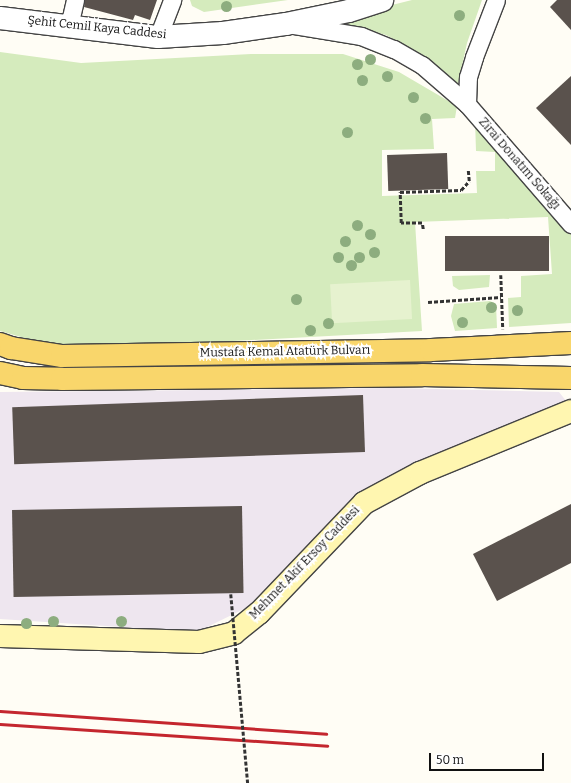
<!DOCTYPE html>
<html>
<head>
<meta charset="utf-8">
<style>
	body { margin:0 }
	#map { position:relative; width:571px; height:783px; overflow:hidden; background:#fffdf5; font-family:Bitter,serif }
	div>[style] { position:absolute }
	.industrial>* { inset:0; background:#eee6ef }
	.green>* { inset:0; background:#d5ebbd }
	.pitch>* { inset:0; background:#e6f2cf; transform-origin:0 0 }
	.building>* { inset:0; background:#5a524d; transform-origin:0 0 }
	.path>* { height:2.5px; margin-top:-1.25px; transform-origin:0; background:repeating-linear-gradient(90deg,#333 0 4px,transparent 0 6px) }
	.roads { filter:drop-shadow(1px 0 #444) drop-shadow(-1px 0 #444) drop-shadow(0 1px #444) drop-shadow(0 -1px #444) }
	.minor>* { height:17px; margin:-8.5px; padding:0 8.5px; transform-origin:8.5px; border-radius:8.5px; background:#fff }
	.tertiary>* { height:22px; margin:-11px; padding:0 11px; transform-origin:11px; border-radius:11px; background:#fff }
	.secondary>* { height:22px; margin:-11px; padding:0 11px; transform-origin:11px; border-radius:11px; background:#fff6b0 }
	.primary>* { height:22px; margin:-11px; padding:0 11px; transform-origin:11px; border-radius:11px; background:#f9d66b }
	.rail>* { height:3px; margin:-1.5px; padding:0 1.5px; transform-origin:1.5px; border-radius:1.5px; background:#c4262e }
	.path-bridge>* { height:2.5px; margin-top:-1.25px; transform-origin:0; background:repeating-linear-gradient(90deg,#333 0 4px,transparent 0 6px) }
	.trees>* { width:11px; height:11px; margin:-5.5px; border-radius:50%; background:#8dad7f }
	span { translate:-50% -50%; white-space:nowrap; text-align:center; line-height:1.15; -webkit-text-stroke:4px #fff; paint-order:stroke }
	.street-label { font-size:12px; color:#111 }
	.scale { position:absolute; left:429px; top:753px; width:115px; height:18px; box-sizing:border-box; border:2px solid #111; border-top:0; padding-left:5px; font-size:12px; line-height:14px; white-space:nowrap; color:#111; -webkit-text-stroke:3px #fff; paint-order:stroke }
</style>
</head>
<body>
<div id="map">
	<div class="industrial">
		<i style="clip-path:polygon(392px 388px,559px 392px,571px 407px,359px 498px,248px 607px,197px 632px,0 619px,0 392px)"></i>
	</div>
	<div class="green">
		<i style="clip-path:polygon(190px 0,288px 0,204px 12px,192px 6px)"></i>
		<i style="clip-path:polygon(412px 0,482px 0,467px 43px,458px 84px,423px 55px,386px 35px,332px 20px)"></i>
		<i style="clip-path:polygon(0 52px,81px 63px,251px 54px,343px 54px,399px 72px,457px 106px,455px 118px,432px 119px,434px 149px,382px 150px,382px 196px,477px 193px,476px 171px,495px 171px,495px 152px,476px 151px,475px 120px,571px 233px,571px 323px,509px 327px,508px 298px,521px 297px,521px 276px,552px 274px,548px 217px,415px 222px,422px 331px,102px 348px,42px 343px,0 331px)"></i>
		<i style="clip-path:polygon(490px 275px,489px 287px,459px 290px,453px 286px,452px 276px)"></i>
		<i style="clip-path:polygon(490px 301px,496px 304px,497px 328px,455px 331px,451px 316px,454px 304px)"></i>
	</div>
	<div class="pitch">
		<i style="left:410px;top:280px;width:39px;height:80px;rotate:87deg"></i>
	</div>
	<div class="building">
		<i style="clip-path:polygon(85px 0,157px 0,150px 20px,135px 15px,133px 20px,84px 7px)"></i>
		<i style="clip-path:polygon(557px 0,571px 0,571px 30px,550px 7px)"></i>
		<i style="clip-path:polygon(571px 76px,571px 145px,536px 108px)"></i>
		<i style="left:447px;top:153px;width:36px;height:60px;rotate:88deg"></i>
		<i style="left:549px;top:236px;width:35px;height:104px;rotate:90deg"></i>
		<i style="left:363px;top:395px;width:57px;height:351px;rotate:88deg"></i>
		<i style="clip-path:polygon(571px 504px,571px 563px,497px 601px,473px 554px)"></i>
		<i style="left:242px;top:506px;width:87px;height:230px;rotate:89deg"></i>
	</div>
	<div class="path">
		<i style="left:423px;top:229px;width:6px;rotate:-99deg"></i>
		<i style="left:422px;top:223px;width:21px;rotate:180deg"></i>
		<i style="left:401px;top:223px;width:31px;rotate:-92deg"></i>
		<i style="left:400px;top:192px;width:61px;rotate:-1.9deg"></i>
		<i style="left:461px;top:190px;width:12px;rotate:-48deg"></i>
		<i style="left:469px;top:181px;width:12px;rotate:-95deg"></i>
		<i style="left:501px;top:275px;width:54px;rotate:87.9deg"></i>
		<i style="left:428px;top:302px;width:73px;rotate:-3.9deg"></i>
	</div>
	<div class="roads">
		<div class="minor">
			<i style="left:294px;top:25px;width:68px;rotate:9.3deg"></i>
			<i style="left:361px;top:36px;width:35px;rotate:22deg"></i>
			<i style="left:394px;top:49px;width:32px;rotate:30deg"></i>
			<i style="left:422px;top:65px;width:60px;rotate:40.9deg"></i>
			<i style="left:467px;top:104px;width:159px;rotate:49.1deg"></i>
			<i style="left:69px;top:26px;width:27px;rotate:-77deg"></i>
			<i style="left:158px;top:37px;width:40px;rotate:-69deg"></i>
			<i style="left:467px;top:104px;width:27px;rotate:-88deg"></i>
			<i style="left:468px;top:77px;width:21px;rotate:-73deg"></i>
			<i style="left:474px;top:57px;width:61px;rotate:-68.9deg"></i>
		</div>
		<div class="tertiary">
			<i style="left:0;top:18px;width:159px;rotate:6.9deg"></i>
			<i style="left:158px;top:37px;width:65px;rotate:-3.5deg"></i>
			<i style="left:223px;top:33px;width:64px;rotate:-8.1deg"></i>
			<i style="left:286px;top:24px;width:64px;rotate:-11.7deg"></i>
			<i style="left:349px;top:11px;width:35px;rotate:-18deg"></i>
		</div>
		<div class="secondary">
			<i style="left:0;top:636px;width:199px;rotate:1.7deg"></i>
			<i style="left:199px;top:642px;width:36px;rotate:-14deg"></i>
			<i style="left:234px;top:633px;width:32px;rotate:-39deg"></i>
			<i style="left:259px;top:613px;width:152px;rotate:-46.3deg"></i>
			<i style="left:364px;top:503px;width:64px;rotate:-28.2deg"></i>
			<i style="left:420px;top:473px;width:163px;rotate:-22.3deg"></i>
		</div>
		<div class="primary">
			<i style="left:0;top:344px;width:12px;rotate:20deg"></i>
			<i style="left:11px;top:348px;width:52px;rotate:8.9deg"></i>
			<i style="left:62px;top:356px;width:369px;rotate:-0.9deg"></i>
			<i style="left:431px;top:350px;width:140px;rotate:-2.9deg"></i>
			<i style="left:0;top:373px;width:24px;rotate:12deg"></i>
			<i style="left:23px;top:378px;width:39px;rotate:1deg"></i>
			<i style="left:62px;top:379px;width:360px;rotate:-0.6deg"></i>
			<i style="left:422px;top:375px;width:149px;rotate:1.2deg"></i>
		</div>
	</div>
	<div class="rail">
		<i style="left:0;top:711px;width:327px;rotate:4deg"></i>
		<i style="left:0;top:724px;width:328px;rotate:3.8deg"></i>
	</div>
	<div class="path-bridge">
		<i style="left:231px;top:594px;width:190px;rotate:84.9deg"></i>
	</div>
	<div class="trees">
		<i style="left:226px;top:6px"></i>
		<i style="left:459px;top:15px"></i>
		<i style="left:370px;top:59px"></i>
		<i style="left:357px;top:64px"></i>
		<i style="left:387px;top:76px"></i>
		<i style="left:362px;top:80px"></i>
		<i style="left:413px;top:97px"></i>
		<i style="left:425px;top:118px"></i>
		<i style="left:347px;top:132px"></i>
		<i style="left:357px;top:225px"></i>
		<i style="left:370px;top:234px"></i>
		<i style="left:345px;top:241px"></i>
		<i style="left:374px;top:252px"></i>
		<i style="left:338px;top:257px"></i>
		<i style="left:359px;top:257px"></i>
		<i style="left:351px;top:265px"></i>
		<i style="left:296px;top:299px"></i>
		<i style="left:491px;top:307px"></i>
		<i style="left:517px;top:310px"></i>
		<i style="left:462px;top:322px"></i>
		<i style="left:328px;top:323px"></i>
		<i style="left:310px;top:330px"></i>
		<i style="left:53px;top:621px"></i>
		<i style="left:121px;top:621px"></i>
		<i style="left:26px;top:623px"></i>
	</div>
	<div class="street-label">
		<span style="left:97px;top:28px;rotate:6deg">Şehit Cemil Kaya Caddesi</span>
		<span style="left:519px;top:164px;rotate:49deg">Zirai Donatım Sokağı</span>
		<span style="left:285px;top:352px;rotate:-1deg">Mustafa Kemal Atatürk Bulvarı</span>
		<span style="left:305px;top:563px;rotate:-46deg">Mehmet Akif Ersoy Caddesi</span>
	</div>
	<div class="scale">50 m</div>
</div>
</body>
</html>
